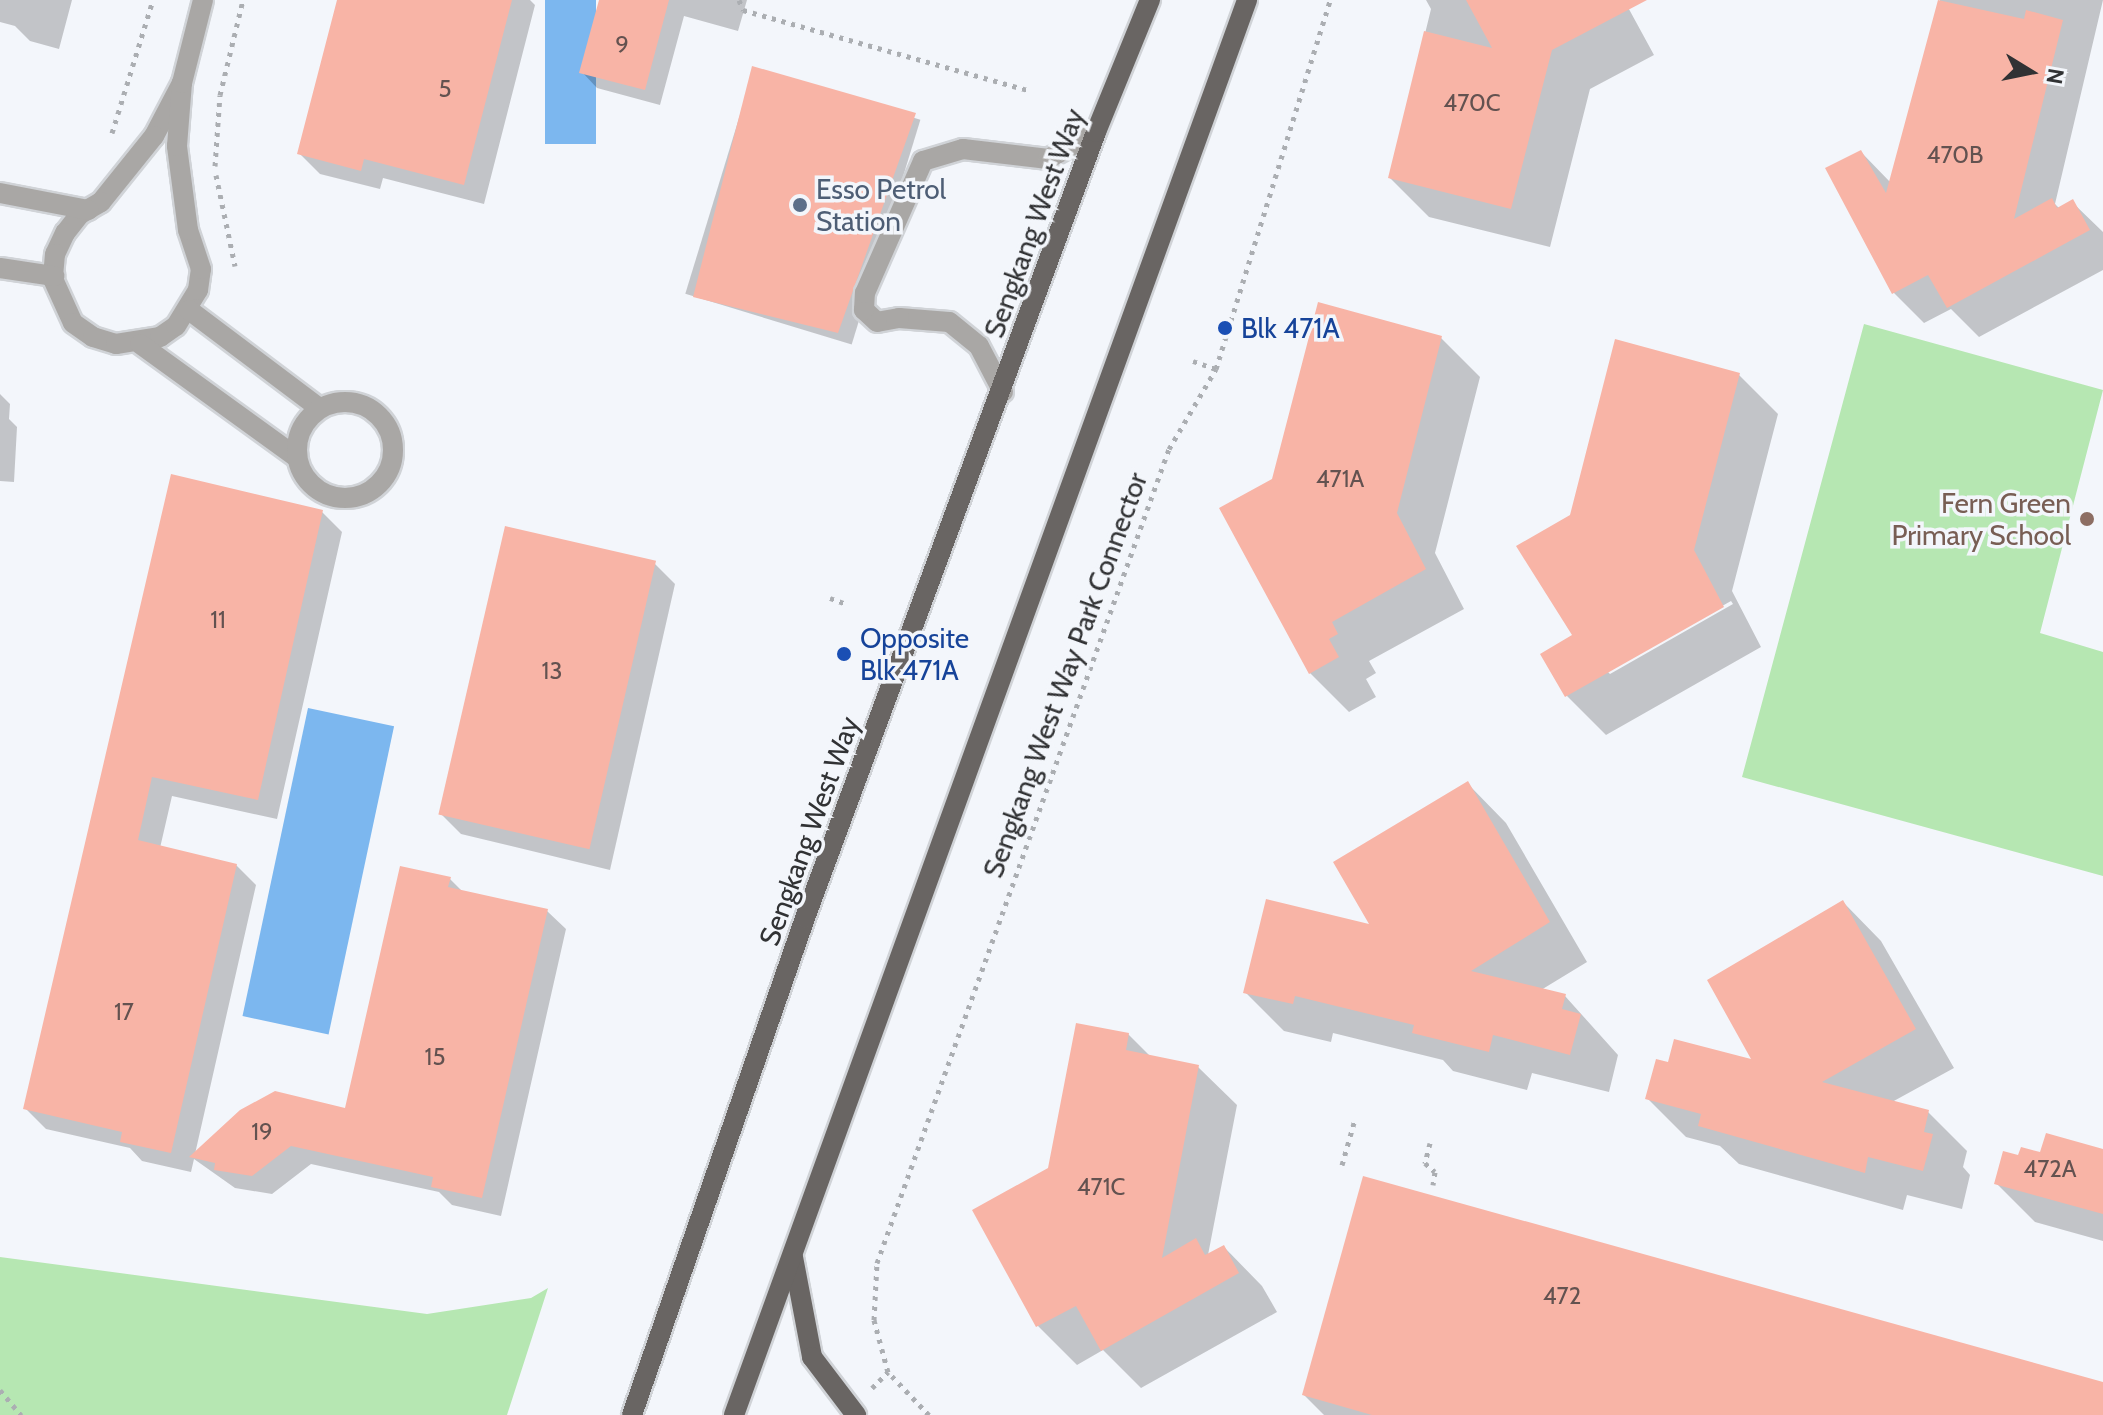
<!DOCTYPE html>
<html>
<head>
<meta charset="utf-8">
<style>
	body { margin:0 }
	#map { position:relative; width:2103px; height:1415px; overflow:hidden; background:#f3f6fb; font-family:Cabin,sans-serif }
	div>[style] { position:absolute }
	.green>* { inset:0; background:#b6e7b2 }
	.water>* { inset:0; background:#7cb7ef; transform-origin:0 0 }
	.shadow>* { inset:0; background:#0003; transform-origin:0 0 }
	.building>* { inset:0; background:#f8b4a6; transform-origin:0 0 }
	.path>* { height:5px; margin-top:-2.5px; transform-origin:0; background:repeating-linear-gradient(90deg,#abaeb2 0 4px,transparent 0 10px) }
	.roads { filter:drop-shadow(2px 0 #d0d3d7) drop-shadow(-2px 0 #d0d3d7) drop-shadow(0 2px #d0d3d7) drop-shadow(0 -2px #d0d3d7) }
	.minor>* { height:20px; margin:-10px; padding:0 10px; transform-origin:10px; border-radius:10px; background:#a9a7a5 }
	.minor>.ring { margin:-10px; padding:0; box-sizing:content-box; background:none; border:20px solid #a9a7a5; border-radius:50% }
	.major>* { height:20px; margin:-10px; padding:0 10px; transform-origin:10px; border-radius:10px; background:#696563 }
	.dots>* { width:22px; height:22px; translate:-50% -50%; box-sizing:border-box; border:4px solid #f3f6fb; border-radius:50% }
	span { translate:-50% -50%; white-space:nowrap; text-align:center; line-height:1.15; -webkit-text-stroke:7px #f3f6fb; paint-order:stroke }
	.number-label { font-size:24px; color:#635250 }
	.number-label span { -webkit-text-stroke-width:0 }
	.service-label { font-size:28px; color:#4e5e75 }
	.left { translate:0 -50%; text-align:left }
	.street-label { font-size:28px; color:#313234 }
	.transit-label { font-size:28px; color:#164399 }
	.education-label { font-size:28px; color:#785e54 }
	.right { translate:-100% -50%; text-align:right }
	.north { position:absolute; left:1991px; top:32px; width:80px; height:80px; -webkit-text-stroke:6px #f3f6fb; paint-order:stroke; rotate:100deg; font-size:22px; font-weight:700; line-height:32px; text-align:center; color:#313234 }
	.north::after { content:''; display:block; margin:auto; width:28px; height:36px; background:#313234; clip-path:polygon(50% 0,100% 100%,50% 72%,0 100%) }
</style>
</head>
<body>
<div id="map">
	<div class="green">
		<i style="clip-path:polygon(1864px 324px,2103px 390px,2040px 633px,2103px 652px,2103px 876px,1742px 777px)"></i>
		<i style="clip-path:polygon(0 1257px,427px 1314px,531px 1298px,548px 1288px,507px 1415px,0 1415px)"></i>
	</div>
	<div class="water">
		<i style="left:545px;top:0;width:51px;height:144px"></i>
		<i style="left:308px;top:708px;width:88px;height:315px;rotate:12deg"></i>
	</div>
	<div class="shadow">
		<i style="clip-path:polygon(0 0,72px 0,59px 49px,30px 41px,15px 26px,0 22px)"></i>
		<i style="clip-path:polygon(339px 0,530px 0,535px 5px,484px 204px,383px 178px,380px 189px,320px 174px,300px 154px)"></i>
		<i style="clip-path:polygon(601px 0,747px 0,738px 31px,684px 16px,660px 105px,597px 88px,582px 72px)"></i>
		<i style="clip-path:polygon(1426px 0,1624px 0,1654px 55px,1590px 89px,1550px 247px,1429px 217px,1390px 178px,1431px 9px)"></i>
		<i style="clip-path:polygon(1940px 0,2103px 0,2055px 204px,2060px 209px,2072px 202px,2103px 232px,2103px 270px,1979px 337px,1951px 309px,1924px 323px,1894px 293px,1828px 169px,1861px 152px,1891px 183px)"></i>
		<i style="left:754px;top:69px;width:174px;height:235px;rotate:17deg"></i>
		<i style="clip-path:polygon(1441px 338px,1480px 377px,1435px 553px,1464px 609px,1369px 661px,1376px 673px,1366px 679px,1376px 697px,1349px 712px,1310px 673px,1274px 480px)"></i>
		<i style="clip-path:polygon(evenodd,1739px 375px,1778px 414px,1732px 591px,1761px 647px,1606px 735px,1567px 696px,1575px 635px,1572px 517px,1739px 375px,1731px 601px,1733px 604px,1610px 674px,1607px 671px,1731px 601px)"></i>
		<i style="clip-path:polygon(0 394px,10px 404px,9px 419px,17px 427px,14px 482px,0 481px)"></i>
		<i style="clip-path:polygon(322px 512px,342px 532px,277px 819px,172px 796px,160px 848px,236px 865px,256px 885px,195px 1154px,346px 1110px,450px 879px,463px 892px,547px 911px,566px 929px,501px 1216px,452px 1205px,439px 1192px,311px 1164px,272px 1194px,235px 1188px,194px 1159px,191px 1172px,142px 1161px,130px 1148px,46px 1129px,26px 1109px,91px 820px)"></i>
		<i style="clip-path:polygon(655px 564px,675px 584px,610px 870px,461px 834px,441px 814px)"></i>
		<i style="clip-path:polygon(1468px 784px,1506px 823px,1587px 962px,1541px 990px,1565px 996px,1618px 1055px,1609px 1092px,1532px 1073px,1527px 1090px,1453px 1071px,1443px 1060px,1333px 1033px,1331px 1042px,1284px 1031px,1245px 992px,1373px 927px)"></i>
		<i style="clip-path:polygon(1843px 902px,1881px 941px,1954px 1068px,1892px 1102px,1928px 1112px,1967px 1151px,1963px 1167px,1970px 1175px,1962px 1209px,1907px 1195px,1903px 1210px,1739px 1164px,1720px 1146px,1686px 1137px,1647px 1098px,1669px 1065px,1755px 1062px)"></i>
		<i style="clip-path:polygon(1128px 1034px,1151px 1057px,1198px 1067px,1237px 1105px,1208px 1255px,1224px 1247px,1262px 1286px,1277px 1312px,1141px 1388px,1103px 1350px,1077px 1365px,1038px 1326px,975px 1211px,1049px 1169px)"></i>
		<i style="clip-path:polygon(2103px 1151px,2103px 1241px,2035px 1222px,1996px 1183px,2020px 1157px)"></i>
		<i style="clip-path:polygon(2103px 1384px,2103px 1415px,1324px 1415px,1304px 1395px)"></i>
	</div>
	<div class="building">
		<i style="clip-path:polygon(337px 0,512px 0,464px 185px,364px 159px,361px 171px,297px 154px)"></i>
		<i style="clip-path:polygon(599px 0,669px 0,645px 90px,579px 73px)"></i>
		<i style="clip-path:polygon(1466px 0,1647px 0,1552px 50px,1511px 209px,1388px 178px,1424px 31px,1492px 48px)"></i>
		<i style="clip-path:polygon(1938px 0,2024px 19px,2026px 10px,2063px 20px,2014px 219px,2052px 198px,2057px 208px,2073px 199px,2090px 230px,1947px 308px,1928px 275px,1892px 294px,1825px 168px,1861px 150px,1886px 193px)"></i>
		<i style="clip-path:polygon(752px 66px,916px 113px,838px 333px,693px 297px)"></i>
		<i style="clip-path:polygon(1318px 302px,1442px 336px,1397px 513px,1426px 569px,1332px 622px,1338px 634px,1329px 639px,1339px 657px,1309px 674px,1219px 508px,1272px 479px)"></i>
		<i style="clip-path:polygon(1615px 339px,1740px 373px,1694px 550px,1724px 607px,1565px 697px,1540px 654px,1572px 635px,1516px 546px,1570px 515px)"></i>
		<i style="clip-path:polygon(171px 474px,323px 510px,258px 800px,152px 777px,138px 840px,237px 864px,171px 1153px,120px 1142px,122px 1132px,23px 1109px)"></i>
		<i style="left:505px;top:526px;width:155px;height:296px;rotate:13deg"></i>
		<i style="clip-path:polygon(1468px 781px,1550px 922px,1471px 971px,1566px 994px,1562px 1009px,1581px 1014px,1570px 1055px,1493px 1035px,1489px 1052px,1412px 1033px,1414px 1025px,1295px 996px,1293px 1004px,1243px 993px,1266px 899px,1369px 924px,1333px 862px)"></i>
		<i style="clip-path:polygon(400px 866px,451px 877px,448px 887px,548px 909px,482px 1198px,431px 1187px,433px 1177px,291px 1146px,252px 1176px,214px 1170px,215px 1163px,189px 1157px,240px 1110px,275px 1091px,345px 1108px)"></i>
		<i style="clip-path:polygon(1843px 900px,1916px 1029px,1822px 1082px,1929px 1110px,1924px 1132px,1933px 1134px,1923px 1171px,1868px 1157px,1865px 1173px,1698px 1126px,1701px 1114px,1645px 1099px,1656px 1059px,1668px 1062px,1674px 1039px,1751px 1059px,1707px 980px)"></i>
		<i style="clip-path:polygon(1076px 1023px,1129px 1033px,1126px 1050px,1199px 1065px,1162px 1258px,1196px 1238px,1205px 1255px,1224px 1245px,1239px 1273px,1101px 1351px,1076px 1306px,1036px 1327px,972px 1210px,1048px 1168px)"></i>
		<i style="clip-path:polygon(2046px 1133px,2103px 1149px,2103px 1214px,1994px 1184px,2003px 1151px,2018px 1155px,2021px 1147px,2040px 1152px)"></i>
		<i style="clip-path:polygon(1363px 1176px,2103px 1382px,2103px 1415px,1372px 1415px,1302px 1395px)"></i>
	</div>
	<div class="path">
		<i style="left:739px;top:0;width:11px;rotate:68deg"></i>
		<i style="left:743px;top:10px;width:299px;rotate:15.7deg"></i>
		<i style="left:112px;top:133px;width:139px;rotate:-72.9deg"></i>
		<i style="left:215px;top:166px;width:71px;rotate:-86deg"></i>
		<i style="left:220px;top:95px;width:98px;rotate:-76.4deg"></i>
		<i style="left:216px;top:175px;width:93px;rotate:78.2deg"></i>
		<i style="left:1193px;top:361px;width:24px;rotate:19deg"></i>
		<i style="left:830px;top:598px;width:15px;rotate:20deg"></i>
		<i style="left:1430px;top:1143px;width:21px;rotate:104deg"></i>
		<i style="left:1425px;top:1163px;width:13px;rotate:42deg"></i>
		<i style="left:1435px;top:1172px;width:13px;rotate:99deg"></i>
		<i style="left:1342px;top:1165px;width:48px;rotate:-74.2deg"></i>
		<i style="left:872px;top:1388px;width:23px;rotate:-45deg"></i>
		<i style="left:0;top:1390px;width:33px;rotate:50deg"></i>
		<i style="left:929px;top:1415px;width:59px;rotate:-133.6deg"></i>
		<i style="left:888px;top:1372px;width:54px;rotate:-105.1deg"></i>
		<i style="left:874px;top:1320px;width:57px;rotate:-87deg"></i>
		<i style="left:877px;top:1263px;width:865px;rotate:-70.27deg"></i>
		<i style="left:1169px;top:449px;width:93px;rotate:-59.6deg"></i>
		<i style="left:1216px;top:369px;width:386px;rotate:-72.8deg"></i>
	</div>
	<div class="roads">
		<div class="minor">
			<i style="left:182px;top:83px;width:60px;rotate:117.8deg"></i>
			<i style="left:154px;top:136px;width:85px;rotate:128.8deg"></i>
			<i style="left:101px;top:202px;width:24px;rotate:150deg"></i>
			<i style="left:80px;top:214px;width:24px;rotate:128deg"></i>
			<i style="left:65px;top:233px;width:23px;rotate:115deg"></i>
			<i style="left:55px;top:254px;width:25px;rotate:95deg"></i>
			<i style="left:53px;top:279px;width:48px;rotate:65.6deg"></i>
			<i style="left:73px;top:323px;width:24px;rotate:35deg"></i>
			<i style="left:93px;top:337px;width:24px;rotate:17deg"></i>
			<i style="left:116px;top:344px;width:45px;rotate:-9deg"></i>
			<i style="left:160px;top:337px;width:19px;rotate:-35deg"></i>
			<i style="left:176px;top:326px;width:42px;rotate:-58.6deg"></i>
			<i style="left:198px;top:290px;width:21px;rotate:-82deg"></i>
			<i style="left:201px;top:269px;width:41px;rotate:-108.4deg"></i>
			<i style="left:188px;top:230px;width:85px;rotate:-97.5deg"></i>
			<i style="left:177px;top:146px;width:63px;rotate:-85.5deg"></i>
			<i style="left:182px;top:83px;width:86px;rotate:-75.8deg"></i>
			<i style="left:0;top:193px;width:90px;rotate:10.9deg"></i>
			<i style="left:0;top:268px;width:55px;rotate:8.4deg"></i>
			<i style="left:189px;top:310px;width:163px;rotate:37deg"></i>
			<i style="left:140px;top:344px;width:193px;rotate:35.9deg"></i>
			<i style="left:1003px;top:392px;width:52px;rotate:-117.6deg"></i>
			<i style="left:979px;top:346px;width:38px;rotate:-141deg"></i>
			<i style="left:949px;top:322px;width:50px;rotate:-175.4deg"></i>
			<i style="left:899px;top:318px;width:22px;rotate:170deg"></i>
			<i style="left:877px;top:322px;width:18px;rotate:-137deg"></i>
			<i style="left:864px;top:310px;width:17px;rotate:-87deg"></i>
			<i style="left:865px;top:293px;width:144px;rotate:-66.3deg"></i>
			<i style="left:923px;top:161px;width:42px;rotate:-16.7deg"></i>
			<i style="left:963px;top:149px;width:86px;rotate:6.7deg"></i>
			<i style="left:1048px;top:159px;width:55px;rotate:-29.4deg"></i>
			<i class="ring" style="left:297px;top:402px;width:76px;height:76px"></i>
		</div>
		<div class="major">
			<i style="left:793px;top:1257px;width:102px;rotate:79.2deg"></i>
			<i style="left:812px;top:1357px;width:73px;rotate:52.8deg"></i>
			<i style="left:632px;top:1415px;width:526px;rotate:-70.81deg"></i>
			<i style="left:805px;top:918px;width:838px;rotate:-69.68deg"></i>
			<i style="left:1096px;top:132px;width:143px;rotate:-67.8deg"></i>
			<i style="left:734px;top:1415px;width:1505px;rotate:-70.07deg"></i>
		</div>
	</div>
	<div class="dots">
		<i style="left:800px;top:205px;background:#5c6f8a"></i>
		<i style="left:1225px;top:328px;background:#1a4fb4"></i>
		<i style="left:2087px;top:519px;background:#8d6e63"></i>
		<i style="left:844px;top:654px;background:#1a4fb4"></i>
	</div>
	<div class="number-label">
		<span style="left:622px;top:45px">9</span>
		<span style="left:445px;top:89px">5</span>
		<span style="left:1472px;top:103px">470C</span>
		<span style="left:1955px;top:155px">470B</span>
		<span style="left:1340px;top:479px">471A</span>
		<span style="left:218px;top:620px">11</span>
		<span style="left:552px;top:671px">13</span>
		<span style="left:124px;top:1012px">17</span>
		<span style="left:435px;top:1057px">15</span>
		<span style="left:262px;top:1132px">19</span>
		<span style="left:2050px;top:1169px">472A</span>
		<span style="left:1101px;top:1187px">471C</span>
		<span style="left:1562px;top:1296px">472</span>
	</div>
	<div class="service-label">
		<span class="left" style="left:816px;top:205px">Esso Petrol<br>Station</span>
	</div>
	<div class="street-label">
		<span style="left:1034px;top:223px;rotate:-70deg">Sengkang West Way</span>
		<span style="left:1065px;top:675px;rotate:-70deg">Sengkang West Way Park Connector</span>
		<span style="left:809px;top:831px;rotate:-70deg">Sengkang West Way</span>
	</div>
	<div class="transit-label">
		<span class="left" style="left:1241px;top:328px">Blk 471A</span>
		<span class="left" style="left:860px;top:654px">Opposite<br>Blk 471A</span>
	</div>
	<div class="education-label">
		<span class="right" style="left:2071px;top:519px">Fern Green<br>Primary School</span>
	</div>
	<div class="north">N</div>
</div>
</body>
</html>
